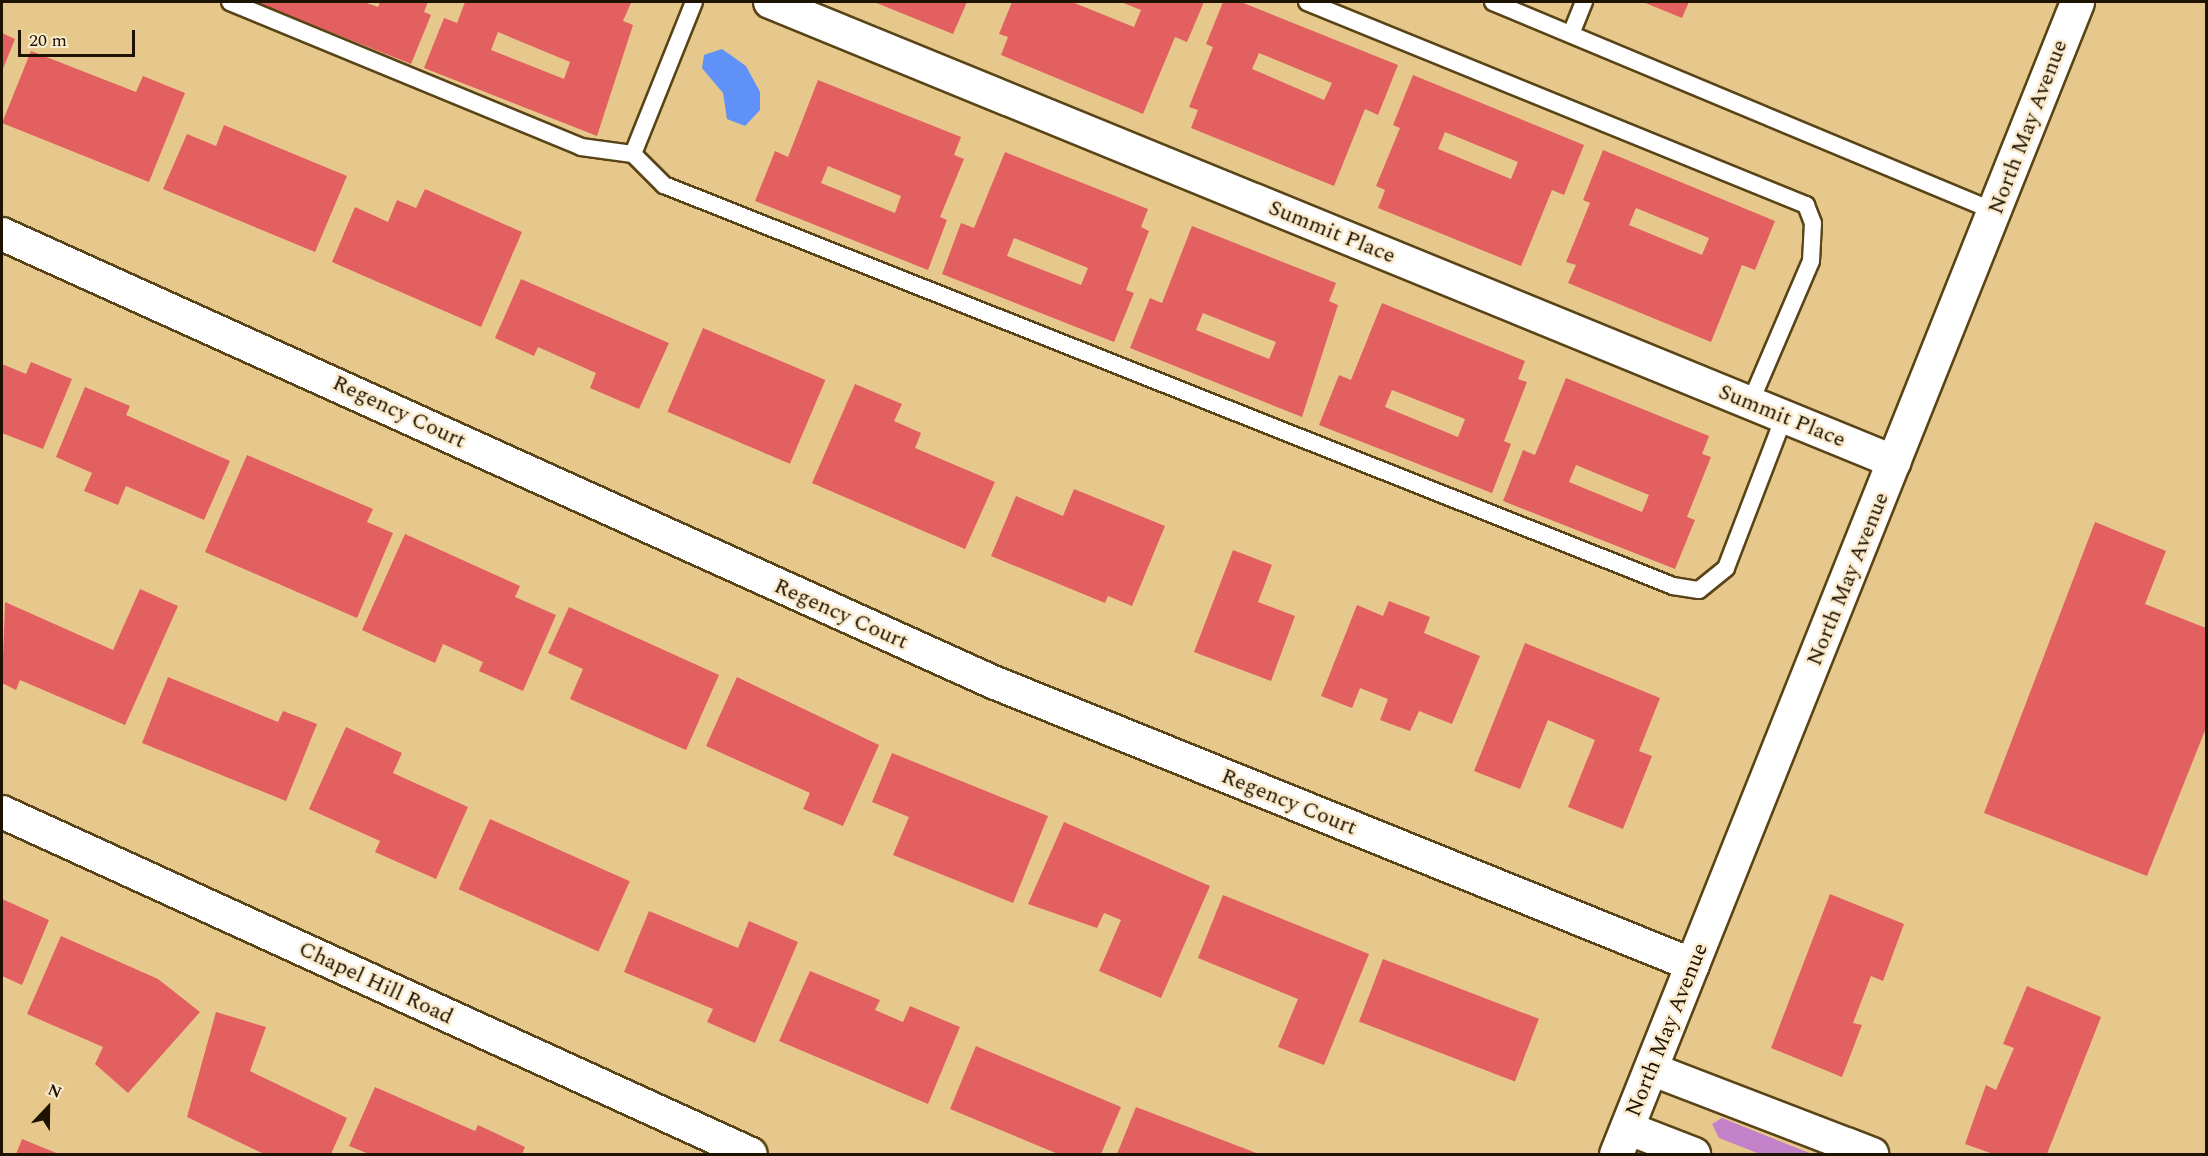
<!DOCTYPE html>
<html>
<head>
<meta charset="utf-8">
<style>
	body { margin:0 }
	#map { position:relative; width:2208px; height:1156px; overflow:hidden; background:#e7c88c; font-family:Spectral,serif }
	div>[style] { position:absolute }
	.green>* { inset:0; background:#c281c9 }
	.water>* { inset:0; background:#6091f8 }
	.building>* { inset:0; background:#e26160; transform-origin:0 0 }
	.roads { filter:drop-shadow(2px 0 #594417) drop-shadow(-2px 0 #594417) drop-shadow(0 2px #594417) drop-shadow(0 -2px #594417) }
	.service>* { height:16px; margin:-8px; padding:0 8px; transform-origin:8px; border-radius:8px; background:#fff }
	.minor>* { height:32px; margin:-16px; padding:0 16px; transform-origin:16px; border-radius:16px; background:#fff }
	.secondary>* { height:33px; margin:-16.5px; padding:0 16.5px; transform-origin:16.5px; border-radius:16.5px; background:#fff }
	span { translate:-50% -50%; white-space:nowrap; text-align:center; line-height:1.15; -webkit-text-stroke:5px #fbebce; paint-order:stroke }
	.street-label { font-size:22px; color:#1e1300 }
	.frame { position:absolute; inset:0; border:3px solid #1e1300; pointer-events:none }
	.north { position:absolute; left:18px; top:1078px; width:60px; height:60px; -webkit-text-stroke:4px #fbebce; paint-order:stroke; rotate:22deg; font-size:16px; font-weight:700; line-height:24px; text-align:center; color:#1e1300 }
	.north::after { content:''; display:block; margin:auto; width:21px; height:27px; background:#1e1300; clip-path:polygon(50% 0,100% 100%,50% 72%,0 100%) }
	.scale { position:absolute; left:18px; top:30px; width:117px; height:27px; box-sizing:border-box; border:3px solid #1e1300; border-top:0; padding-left:8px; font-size:18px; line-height:21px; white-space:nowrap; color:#1e1300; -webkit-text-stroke:4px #fbebce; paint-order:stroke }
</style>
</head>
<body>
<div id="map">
	<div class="green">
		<i style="clip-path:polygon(1722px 1118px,1812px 1154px,1760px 1154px,1719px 1138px,1712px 1124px)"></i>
	</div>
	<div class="water">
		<i style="clip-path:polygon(722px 49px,746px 66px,760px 92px,760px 110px,745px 126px,727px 119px,723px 93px,702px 68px,704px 55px)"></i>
	</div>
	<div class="building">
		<i style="clip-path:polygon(255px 2px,364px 2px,378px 7px,380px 2px,428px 2px,424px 12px,431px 15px,411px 64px)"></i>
		<i style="clip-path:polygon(evenodd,465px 2px,631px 3px,623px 21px,633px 25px,597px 136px,424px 68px,444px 18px,457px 23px,465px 2px,498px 32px,570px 62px,564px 79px,491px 50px,498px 32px)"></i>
		<i style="clip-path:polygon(874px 2px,967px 2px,953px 34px)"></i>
		<i style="clip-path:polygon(1012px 2px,1072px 2px,1134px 27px,1141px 10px,1121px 2px,1204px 2px,1187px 42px,1175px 37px,1143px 114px,1001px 55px,1008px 37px,999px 34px)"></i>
		<i style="clip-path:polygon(evenodd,1223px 2px,1241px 2px,1398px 65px,1378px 115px,1365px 109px,1334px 186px,1191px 128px,1198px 110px,1189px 107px,1213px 47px,1206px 44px,1223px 2px,1259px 53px,1332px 83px,1324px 100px,1252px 69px,1259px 53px)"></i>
		<i style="clip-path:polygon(1643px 2px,1689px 2px,1682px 18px)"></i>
		<i style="clip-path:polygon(2px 33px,15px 39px,2px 71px)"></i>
		<i style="clip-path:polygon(31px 51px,136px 92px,143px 76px,185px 93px,149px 182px,2px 123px)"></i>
		<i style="clip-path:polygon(evenodd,1413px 75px,1584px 145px,1564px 195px,1552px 190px,1521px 266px,1378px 208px,1385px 190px,1376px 186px,1400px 128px,1393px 125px,1413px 75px,1445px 132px,1518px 162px,1511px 179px,1438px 149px,1445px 132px)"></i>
		<i style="clip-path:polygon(evenodd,818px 80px,961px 137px,954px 155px,964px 159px,940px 217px,947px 220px,928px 270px,755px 201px,775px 151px,788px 157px,818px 80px,828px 166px,901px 196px,895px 213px,821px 183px,828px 166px)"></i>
		<i style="clip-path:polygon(224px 125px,347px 176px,315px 252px,163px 189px,187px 134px,216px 146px)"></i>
		<i style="clip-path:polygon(evenodd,1603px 150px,1775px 221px,1755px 270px,1742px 265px,1711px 342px,1568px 283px,1576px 265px,1566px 262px,1590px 203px,1583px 200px,1603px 150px,1636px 208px,1709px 238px,1702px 255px,1629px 225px,1636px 208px)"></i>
		<i style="clip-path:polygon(evenodd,1005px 152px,1148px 209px,1141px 227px,1149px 231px,1126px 290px,1134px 293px,1114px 342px,942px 274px,961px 223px,974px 228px,1005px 152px,1014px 238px,1088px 268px,1081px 285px,1007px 256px,1014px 238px)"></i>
		<i style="clip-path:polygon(425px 189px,522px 232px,481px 327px,332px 262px,355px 207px,388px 222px,397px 200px,416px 208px)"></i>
		<i style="clip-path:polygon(evenodd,1192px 226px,1336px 283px,1329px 301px,1338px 305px,1302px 417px,1130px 348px,1150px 298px,1162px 303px,1192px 226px,1203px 313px,1276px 342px,1269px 359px,1196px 330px,1203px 313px)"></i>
		<i style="clip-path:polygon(521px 279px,669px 343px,639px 409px,590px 388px,596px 373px,538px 347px,534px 356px,495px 338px)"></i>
		<i style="clip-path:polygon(evenodd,1382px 303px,1525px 361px,1518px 379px,1527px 382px,1504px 441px,1511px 444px,1492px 493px,1319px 425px,1339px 375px,1351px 380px,1382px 303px,1392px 390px,1465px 419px,1458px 437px,1385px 407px,1392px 390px)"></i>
		<i style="left:703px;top:328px;width:133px;height:91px;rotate:23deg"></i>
		<i style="clip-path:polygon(31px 362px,72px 379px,43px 449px,2px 433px,2px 364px,26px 374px)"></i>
		<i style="clip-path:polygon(evenodd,1566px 378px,1709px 436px,1702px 454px,1711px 457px,1687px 517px,1695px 520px,1675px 569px,1503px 501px,1523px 450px,1535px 455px,1566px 378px,1576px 465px,1649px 495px,1642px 512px,1569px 482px,1576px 465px)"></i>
		<i style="clip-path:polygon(855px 384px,902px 404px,894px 421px,921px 433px,915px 448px,995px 482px,965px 549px,812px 483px)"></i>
		<i style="clip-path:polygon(85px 387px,130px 406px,126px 415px,230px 461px,204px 520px,126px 486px,118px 505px,84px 491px,92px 473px,56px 457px)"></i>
		<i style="clip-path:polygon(247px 455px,373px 509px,367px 522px,393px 533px,357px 618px,205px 552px)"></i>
		<i style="clip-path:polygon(1074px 489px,1165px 526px,1132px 606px,1108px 596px,1105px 603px,991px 556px,1016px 496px,1063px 516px)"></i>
		<i style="clip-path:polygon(2095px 522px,2166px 551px,2145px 604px,2206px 628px,2206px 728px,2147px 876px,1984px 813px)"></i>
		<i style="clip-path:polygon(405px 534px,520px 586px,515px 597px,556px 615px,523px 691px,479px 671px,483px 662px,443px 644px,435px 663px,362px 630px)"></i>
		<i style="clip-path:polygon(1233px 550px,1272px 565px,1258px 602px,1295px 616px,1271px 681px,1194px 652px)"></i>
		<i style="clip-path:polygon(140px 589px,178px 606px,125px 725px,20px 680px,16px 690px,2px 683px,5px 602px,113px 650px)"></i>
		<i style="clip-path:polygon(1389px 601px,1430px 617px,1424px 633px,1480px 656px,1452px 724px,1419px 711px,1410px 731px,1380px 720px,1388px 699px,1360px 688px,1352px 708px,1321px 696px,1357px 605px,1383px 616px)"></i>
		<i style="clip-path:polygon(569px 607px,719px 675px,686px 750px,570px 699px,583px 669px,548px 653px)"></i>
		<i style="clip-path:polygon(1525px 643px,1660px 698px,1639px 751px,1652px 756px,1623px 829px,1568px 807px,1595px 740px,1548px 720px,1520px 789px,1474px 771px)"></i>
		<i style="clip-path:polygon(168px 677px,278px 722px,283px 711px,317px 724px,286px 801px,142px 743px)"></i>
		<i style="clip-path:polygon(737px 677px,879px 745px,843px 826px,803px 809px,810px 793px,706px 746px)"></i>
		<i style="clip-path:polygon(346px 727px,402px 753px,393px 773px,468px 807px,436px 879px,375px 852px,380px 841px,309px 809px)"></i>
		<i style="clip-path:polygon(892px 753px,1048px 816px,1013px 903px,893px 855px,909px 817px,872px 802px)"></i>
		<i style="left:490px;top:819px;width:153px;height:77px;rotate:24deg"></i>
		<i style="clip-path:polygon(1064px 822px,1210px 886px,1161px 998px,1099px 971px,1121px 920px,1104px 913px,1097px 928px,1028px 904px)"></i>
		<i style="clip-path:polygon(1830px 894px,1904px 924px,1883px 981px,1871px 976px,1853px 1023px,1862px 1025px,1842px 1077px,1771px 1048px)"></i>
		<i style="clip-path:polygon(1223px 895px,1369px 954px,1324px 1065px,1278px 1047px,1298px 999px,1198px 958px)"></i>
		<i style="clip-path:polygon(2px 899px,49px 920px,22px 985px,2px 976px)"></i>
		<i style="clip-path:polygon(649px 911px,738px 948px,749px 921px,798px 942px,755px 1043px,707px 1022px,713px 1009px,624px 972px)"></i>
		<i style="clip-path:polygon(61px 936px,158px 979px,200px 1012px,128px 1093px,95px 1064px,103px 1047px,27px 1014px)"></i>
		<i style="left:1383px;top:959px;width:167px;height:67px;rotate:21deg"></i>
		<i style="clip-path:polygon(810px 971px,880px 1000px,875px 1010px,903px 1022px,910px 1006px,960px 1027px,928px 1104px,779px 1041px)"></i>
		<i style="clip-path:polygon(2027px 986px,2101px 1017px,2047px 1154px,1993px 1154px,1965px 1144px,1986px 1085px,1996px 1090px,2014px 1048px,2003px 1044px)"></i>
		<i style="clip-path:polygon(216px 1012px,266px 1027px,250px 1071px,347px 1118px,331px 1154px,264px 1154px,187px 1117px)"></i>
		<i style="clip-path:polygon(976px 1046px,1121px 1107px,1101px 1154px,1058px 1154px,950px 1109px)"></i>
		<i style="clip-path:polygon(375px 1087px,475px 1131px,478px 1125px,525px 1147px,522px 1154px,369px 1154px,349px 1146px)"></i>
		<i style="clip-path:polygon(1136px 1107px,1259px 1154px,1117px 1154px)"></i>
		<i style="clip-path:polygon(22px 1139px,59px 1154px,16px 1154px)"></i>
	</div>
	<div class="roads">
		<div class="service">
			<i style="left:230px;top:2px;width:380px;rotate:22.4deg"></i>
			<i style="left:581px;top:147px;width:52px;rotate:7.7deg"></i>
			<i style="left:694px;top:2px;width:164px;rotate:111.9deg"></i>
			<i style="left:633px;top:154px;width:44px;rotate:45deg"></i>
			<i style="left:664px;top:185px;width:1086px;rotate:21.67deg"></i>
			<i style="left:1673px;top:586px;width:26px;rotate:9deg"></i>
			<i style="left:1699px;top:590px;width:35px;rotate:-39deg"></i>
			<i style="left:1726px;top:568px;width:162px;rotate:-69deg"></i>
			<i style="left:1307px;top:2px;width:539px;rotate:22.14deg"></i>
			<i style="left:1806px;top:205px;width:19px;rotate:69deg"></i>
			<i style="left:1813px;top:223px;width:38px;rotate:93deg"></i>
			<i style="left:1811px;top:261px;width:155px;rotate:113.2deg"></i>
			<i style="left:1493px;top:2px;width:545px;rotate:22.66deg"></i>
			<i style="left:1571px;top:34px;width:35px;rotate:-68deg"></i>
		</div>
		<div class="minor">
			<i style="left:770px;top:2px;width:1215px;rotate:22.24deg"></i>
			<i style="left:2px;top:234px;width:1088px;rotate:24.33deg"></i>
			<i style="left:993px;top:682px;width:755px;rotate:22.01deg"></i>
			<i style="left:2px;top:812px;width:823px;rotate:24.54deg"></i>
			<i style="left:1651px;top:1069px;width:237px;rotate:21deg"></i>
			<i style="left:1627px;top:1128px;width:72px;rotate:21.2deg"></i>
		</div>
		<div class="secondary">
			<i style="left:1616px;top:1154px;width:1241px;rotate:-68.19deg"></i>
		</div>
	</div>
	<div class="street-label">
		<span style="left:2028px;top:127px;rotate:-69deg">North May Avenue</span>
		<span style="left:1332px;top:232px;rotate:22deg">Summit Place</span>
		<span style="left:399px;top:412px;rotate:25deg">Regency Court</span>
		<span style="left:1782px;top:416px;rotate:22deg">Summit Place</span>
		<span style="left:1848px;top:579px;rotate:-68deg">North May Avenue</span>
		<span style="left:841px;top:614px;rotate:24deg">Regency Court</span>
		<span style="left:1289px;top:802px;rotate:22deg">Regency Court</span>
		<span style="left:376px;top:983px;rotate:25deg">Chapel Hill Road</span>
		<span style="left:1667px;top:1030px;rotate:-68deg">North May Avenue</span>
	</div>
	<div class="frame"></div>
	<div class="north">N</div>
	<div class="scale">20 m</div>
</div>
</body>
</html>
